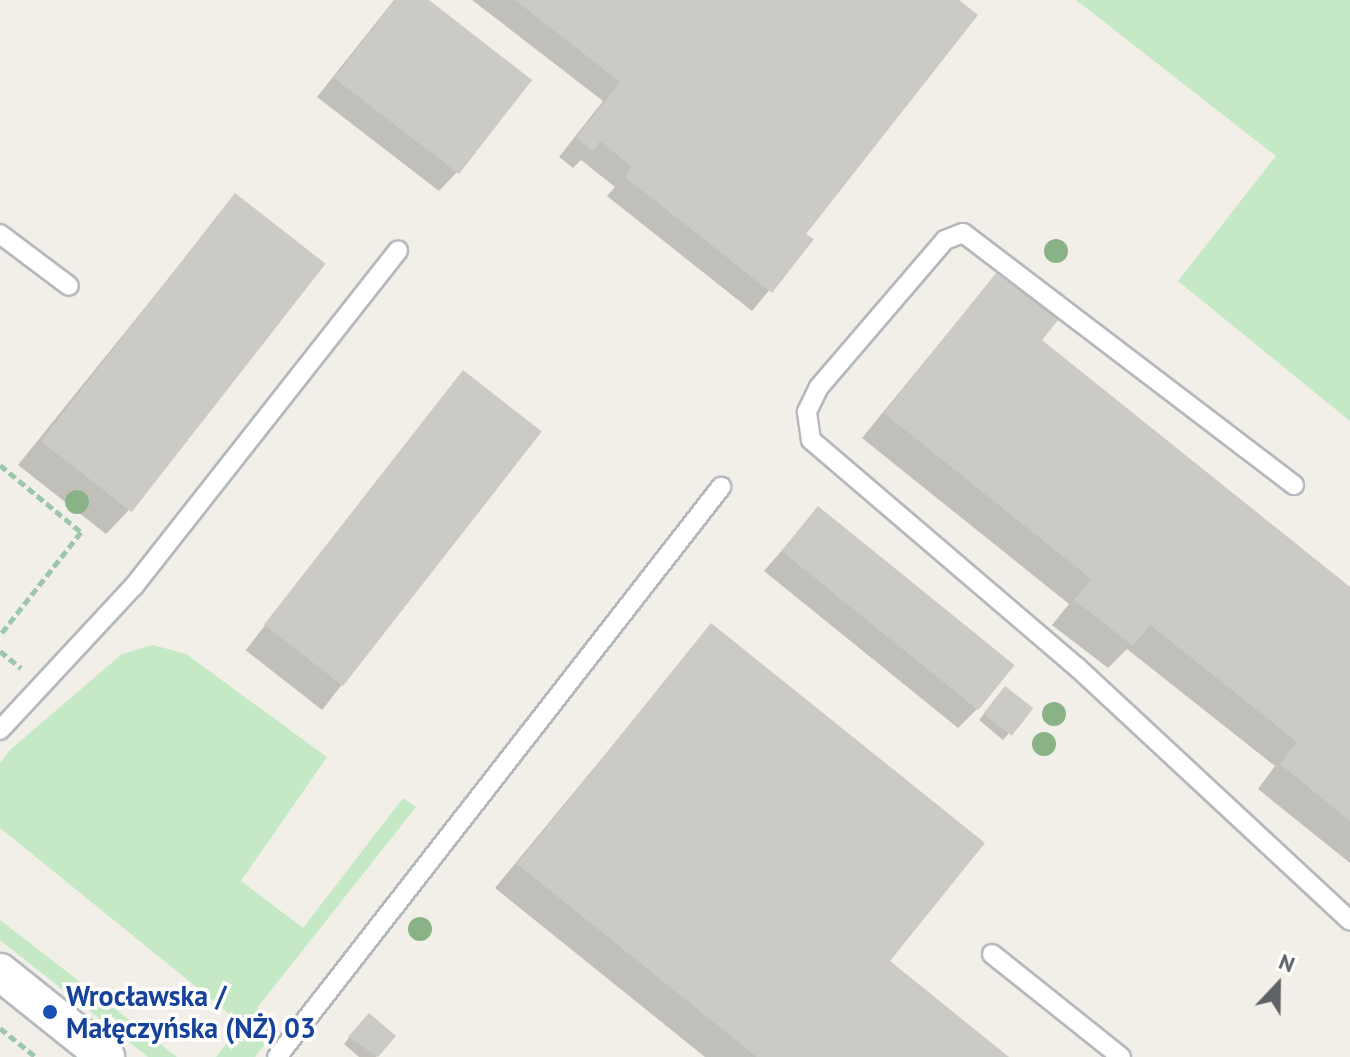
<!DOCTYPE html>
<html>
<head>
<meta charset="utf-8">
<style>
	body { margin:0 }
	#map { position:relative; width:1350px; height:1057px; overflow:hidden; background:#f1efe8; font-family:"PT Sans",sans-serif }
	div>[style] { position:absolute }
	.green>* { inset:0; background:#c5e8c5 }
	.shadow>* { inset:0; background:#0003; transform-origin:0 0 }
	.building>* { inset:0; background:#cccac5; transform-origin:0 0 }
	.path>* { height:5px; margin-top:-2.5px; transform-origin:0; background:repeating-linear-gradient(90deg,#9cc7a9 0 8px,transparent 0 12px) }
	.roads { filter:drop-shadow(2px 0 #b5b8bc) drop-shadow(-2px 0 #b5b8bc) drop-shadow(0 2px #b5b8bc) drop-shadow(0 -2px #b5b8bc) }
	.service>* { height:18px; margin:-9px; padding:0 9px; transform-origin:9px; border-radius:9px; background:#fff }
	.minor>* { height:36px; margin:-18px; padding:0 18px; transform-origin:18px; border-radius:18px; background:#fff }
	.trees>* { width:24px; height:24px; margin:-12px; border-radius:50%; background:#89b387 }
	.dots>* { width:22px; height:22px; translate:-50% -50%; box-sizing:border-box; border:4px solid #fff; border-radius:50% }
	span { translate:-50% -50%; white-space:nowrap; text-align:center; line-height:1.15; -webkit-text-stroke:7px #fff; paint-order:stroke }
	.transit-label { font-size:28px; color:#164399; font-weight:700 }
	.left { translate:0 -50%; text-align:left }
	.north { position:absolute; left:1238px; top:945px; width:80px; height:80px; -webkit-text-stroke:6px #fff; paint-order:stroke; rotate:22deg; font-size:22px; font-weight:700; line-height:32px; text-align:center; color:#5f6368 }
	.north::after { content:''; display:block; margin:auto; width:28px; height:36px; background:#5f6368; clip-path:polygon(50% 0,100% 100%,50% 72%,0 100%) }
</style>
</head>
<body>
<div id="map">
	<div class="green">
		<i style="clip-path:polygon(1076px 0,1350px 0,1350px 421px,1178px 281px,1276px 156px)"></i>
		<i style="clip-path:polygon(153px 645px,186px 654px,327px 757px,241px 881px,303px 928px,403px 798px,416px 807px,257px 1008px,279px 1027px,255px 1057px,216px 1057px,242px 1024px,0 828px,0 763px,11px 749px,122px 654px)"></i>
		<i style="clip-path:polygon(0 920px,177px 1057px,148px 1057px,0 940px)"></i>
	</div>
	<div class="shadow">
		<i style="clip-path:polygon(394px 0,426px 0,457px 172px,439px 191px,317px 97px)"></i>
		<i style="clip-path:polygon(472px 0,955px 0,803px 234px,811px 240px,752px 311px,607px 196px,615px 187px,581px 160px,573px 168px,559px 157px,603px 101px)"></i>
		<i style="clip-path:polygon(235px 196px,129px 510px,106px 534px,18px 465px)"></i>
		<i style="clip-path:polygon(979px 295px,1350px 590px,1350px 863px,1258px 789px,1275px 766px,1127px 649px,1108px 668px,1052px 625px,1069px 604px,862px 438px)"></i>
		<i style="left:463px;top:372px;width:97px;height:353px;rotate:38deg"></i>
		<i style="clip-path:polygon(818px 509px,977px 709px,958px 728px,764px 571px)"></i>
		<i style="clip-path:polygon(711px 626px,887px 961px,1006px 1057px,705px 1057px,495px 888px)"></i>
		<i style="clip-path:polygon(999px 695px,1030px 708px,1003px 740px,979px 720px)"></i>
		<i style="clip-path:polygon(363px 1021px,393px 1036px,376px 1057px,359px 1057px,344px 1044px)"></i>
	</div>
	<div class="building">
		<i style="clip-path:polygon(395px 0,429px 0,532px 80px,459px 174px,334px 78px)"></i>
		<i style="clip-path:polygon(515px 0,959px 0,978px 15px,806px 234px,814px 239px,772px 293px,625px 177px,632px 167px,600px 141px,593px 151px,576px 138px,620px 82px)"></i>
		<i style="left:235px;top:193px;width:115px;height:315px;rotate:38deg"></i>
		<i style="clip-path:polygon(996px 273px,1059px 319px,1042px 340px,1350px 587px,1350px 821px,1280px 764px,1297px 742px,1150px 625px,1133px 646px,1074px 600px,1091px 579px,884px 413px)"></i>
		<i style="left:463px;top:370px;width:100px;height:323px;rotate:38deg"></i>
		<i style="left:818px;top:506px;width:253px;height:58px;rotate:39deg"></i>
		<i style="clip-path:polygon(711px 623px,985px 843px,890px 961px,1009px 1057px,757px 1057px,517px 864px)"></i>
		<i style="left:1005px;top:686px;width:36px;height:35px;rotate:38deg"></i>
		<i style="clip-path:polygon(369px 1013px,396px 1036px,378px 1057px,348px 1037px)"></i>
	</div>
	<div class="path">
		<i style="left:0;top:465px;width:105px;rotate:39.6deg"></i>
		<i style="left:81px;top:532px;width:131px;rotate:128.2deg"></i>
		<i style="left:0;top:651px;width:27px;rotate:39deg"></i>
		<i style="left:0;top:1028px;width:46px;rotate:38.9deg"></i>
	</div>
	<div class="roads">
		<div class="service">
			<i style="left:0;top:234px;width:86px;rotate:37deg"></i>
			<i style="left:1294px;top:485px;width:416px;rotate:-142.7deg"></i>
			<i style="left:963px;top:233px;width:19px;rotate:159deg"></i>
			<i style="left:945px;top:240px;width:194px;rotate:130.6deg"></i>
			<i style="left:819px;top:387px;width:28px;rotate:116deg"></i>
			<i style="left:807px;top:412px;width:28px;rotate:82deg"></i>
			<i style="left:811px;top:440px;width:351px;rotate:40.5deg"></i>
			<i style="left:1078px;top:668px;width:371px;rotate:42.9deg"></i>
			<i style="left:0;top:730px;width:197px;rotate:-47.1deg"></i>
			<i style="left:134px;top:586px;width:427px;rotate:-51.8deg"></i>
			<i style="left:992px;top:954px;width:165px;rotate:38.6deg"></i>
			<i style="left:277px;top:1057px;width:723px;rotate:-52.08deg"></i>
		</div>
		<div class="minor">
			<i style="left:0;top:972px;width:136px;rotate:38.7deg"></i>
		</div>
	</div>
	<div class="trees">
		<i style="left:1056px;top:251px"></i>
		<i style="left:77px;top:502px"></i>
		<i style="left:1054px;top:714px"></i>
		<i style="left:1044px;top:744px"></i>
		<i style="left:420px;top:929px"></i>
	</div>
	<div class="dots">
		<i style="left:50px;top:1012px;background:#1a4fb4"></i>
	</div>
	<div class="transit-label">
		<span class="left" style="left:66px;top:1012px">Wrocławska /<br>Małęczyńska (NŻ) 03</span>
	</div>
	<div class="north">N</div>
</div>
</body>
</html>
